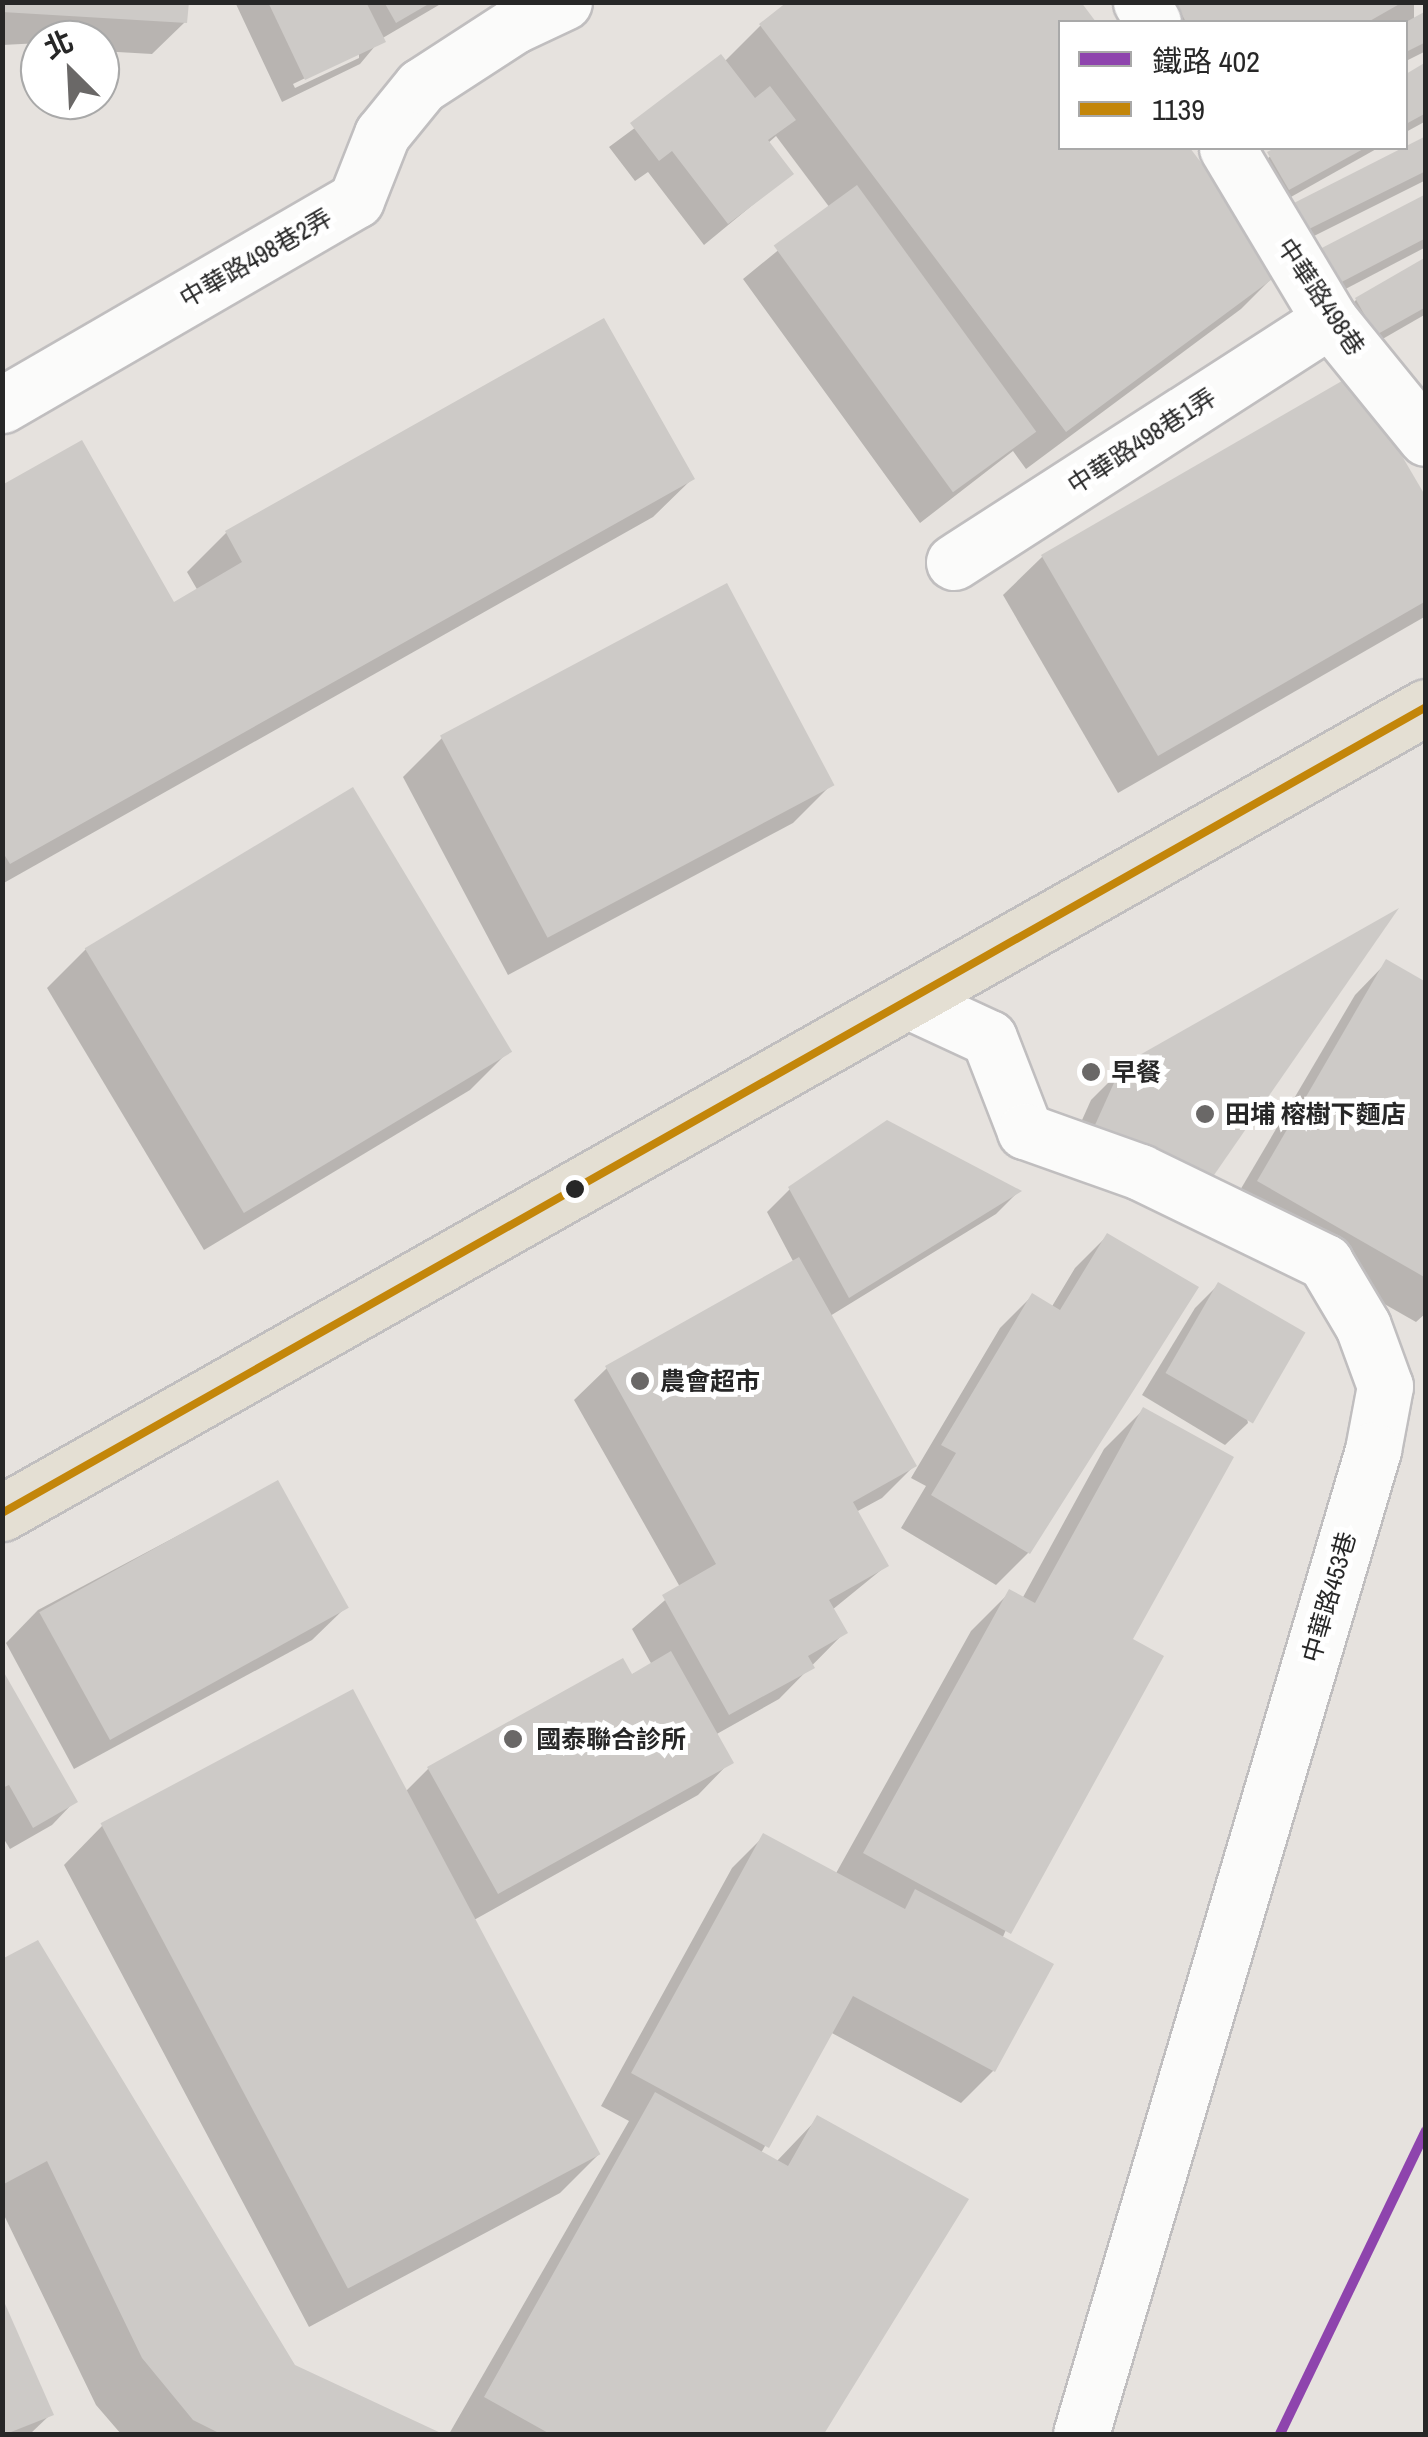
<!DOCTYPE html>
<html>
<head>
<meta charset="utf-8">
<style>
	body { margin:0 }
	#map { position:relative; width:1428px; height:2437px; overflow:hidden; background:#e6e2de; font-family:"Archivo Narrow","Noto Sans TC",sans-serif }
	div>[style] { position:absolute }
	.shadow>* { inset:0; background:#0003; transform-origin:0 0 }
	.building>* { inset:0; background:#cdcac7; transform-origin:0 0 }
	.roads { filter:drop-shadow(2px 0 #c0bebf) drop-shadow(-2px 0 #c0bebf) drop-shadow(0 2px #c0bebf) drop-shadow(0 -2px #c0bebf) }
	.minor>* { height:55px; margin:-27.5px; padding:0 27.5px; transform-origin:27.5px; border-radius:27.5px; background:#fbfbfa }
	.major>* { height:55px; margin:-27.5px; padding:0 27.5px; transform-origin:27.5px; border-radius:27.5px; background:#e4dfd3 }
	.bus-1>* { height:8px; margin:-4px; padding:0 4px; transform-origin:4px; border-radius:4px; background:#c3860a }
	.rail-1>* { height:10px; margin:-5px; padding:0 5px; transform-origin:5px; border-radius:5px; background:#8e44ad }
	.dots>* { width:28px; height:28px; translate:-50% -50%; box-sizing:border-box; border:5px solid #fff; border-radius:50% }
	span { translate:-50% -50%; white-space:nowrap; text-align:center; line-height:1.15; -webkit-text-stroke:10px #fff; paint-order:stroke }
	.street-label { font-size:25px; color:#272727 }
	.poi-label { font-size:25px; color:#272727; font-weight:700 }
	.left { translate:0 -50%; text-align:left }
	.frame { position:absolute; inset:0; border:5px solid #272727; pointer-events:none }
	.legend { position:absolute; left:1058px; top:20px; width:350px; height:130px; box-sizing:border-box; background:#fff; border:2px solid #a9a9a9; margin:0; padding:12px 18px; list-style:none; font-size:30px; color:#272727 }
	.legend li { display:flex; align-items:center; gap:20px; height:50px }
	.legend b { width:50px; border:2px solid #a9a9a9 }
	.north { position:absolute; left:20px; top:20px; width:100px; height:100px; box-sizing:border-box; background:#fff; border:2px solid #a9a9a9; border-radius:50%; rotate:336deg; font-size:28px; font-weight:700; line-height:40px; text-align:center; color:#272727 }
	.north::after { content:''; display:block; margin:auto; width:35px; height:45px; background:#6a6867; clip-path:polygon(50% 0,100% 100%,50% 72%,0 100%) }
</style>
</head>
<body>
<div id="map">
	<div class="shadow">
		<i style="clip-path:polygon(2px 2px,185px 22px,152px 54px,100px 51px,100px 40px,2px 45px)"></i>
		<i style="clip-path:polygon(evenodd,235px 2px,444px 2px,381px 39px,360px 64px,282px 102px,235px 2px,359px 52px,359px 58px,295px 88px,293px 84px,359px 52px)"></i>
		<i style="clip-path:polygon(1078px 2px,1093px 22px,1060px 22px,1060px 148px,1187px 148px,1280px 270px,1241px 309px,1026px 469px,1013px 451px,920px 523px,743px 279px,830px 208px,776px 136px,767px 144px,790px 174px,704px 245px,648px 172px,635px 181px,609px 147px,724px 62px,760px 26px)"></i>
		<i style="left:1125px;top:2px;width:289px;height:23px"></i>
		<i style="clip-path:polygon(1426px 14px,1426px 51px,1406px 61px,1406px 25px)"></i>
		<i style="clip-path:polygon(1426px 65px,1426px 121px,1406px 132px,1406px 76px)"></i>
		<i style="clip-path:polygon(1426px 139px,1426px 180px,1280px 253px,1291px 207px)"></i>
		<i style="clip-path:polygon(1280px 148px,1378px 148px,1266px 211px,1246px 177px)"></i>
		<i style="clip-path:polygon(1426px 196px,1426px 247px,1311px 307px)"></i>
		<i style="clip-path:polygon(1426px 259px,1426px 314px,1353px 356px,1333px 323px,1356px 300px)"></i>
		<i style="clip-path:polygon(603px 322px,692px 479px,653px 517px,2px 884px,2px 488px,173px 606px,198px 591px,187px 572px,226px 533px)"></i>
		<i style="clip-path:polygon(1426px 502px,1426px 616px,1118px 793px,1003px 595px,1042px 557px)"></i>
		<i style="clip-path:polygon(442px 738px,832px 784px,793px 823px,508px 975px,403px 777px)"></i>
		<i style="clip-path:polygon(86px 949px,509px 1051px,470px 1090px,204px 1250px,47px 988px)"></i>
		<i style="clip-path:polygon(1387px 962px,1426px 985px,1426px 1313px,1416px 1322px,1226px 1214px,1355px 995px)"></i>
		<i style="clip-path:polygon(1124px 1067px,1210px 1176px,1065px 1158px,1091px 1100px)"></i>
		<i style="clip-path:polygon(790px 1189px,1018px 1192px,996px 1214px,830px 1316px,914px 1466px,882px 1498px,856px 1512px,886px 1566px,832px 1610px,845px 1632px,779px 1699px,715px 1735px,730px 1762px,698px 1795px,474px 1920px,599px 2154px,560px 2193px,309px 2327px,64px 1865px,102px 1826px,405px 1792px,428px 1769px,652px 1665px,632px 1629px,680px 1587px,574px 1400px,607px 1368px,794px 1263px,767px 1212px)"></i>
		<i style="clip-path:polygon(1107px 1236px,1028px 1553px,996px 1585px,901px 1528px,926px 1486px,911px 1478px,1000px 1328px,1032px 1296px,1051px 1308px,1075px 1268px)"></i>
		<i style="clip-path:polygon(1218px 1285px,1248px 1423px,1225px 1445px,1142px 1395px,1195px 1308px)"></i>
		<i style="clip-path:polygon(1143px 1410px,1130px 1640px,1002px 1939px,993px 2071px,961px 2103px,830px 2032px,761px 2153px,776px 2162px,818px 2118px,965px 2200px,821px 2434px,449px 2434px,629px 2121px,601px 2106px,732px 1868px,764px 1836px,835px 1875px,971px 1631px,1010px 1592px,1022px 1599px,1104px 1449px)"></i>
		<i style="clip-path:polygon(277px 1483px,345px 1608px,312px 1640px,74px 1769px,6px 1643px,38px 1610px)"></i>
		<i style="clip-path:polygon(2px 1674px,74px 1802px,52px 1825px,10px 1849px,2px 1836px)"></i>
		<i style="clip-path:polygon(2px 1961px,293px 2367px,437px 2434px,121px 2434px,96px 2405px,2px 2211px)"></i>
		<i style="clip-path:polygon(2px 2304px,51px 2414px,30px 2434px,2px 2434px)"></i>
	</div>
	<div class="building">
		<i style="clip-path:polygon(2px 2px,189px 2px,187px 23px,2px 12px)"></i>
		<i style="clip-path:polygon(268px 2px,366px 2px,386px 42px,305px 80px)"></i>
		<i style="clip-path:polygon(384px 2px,432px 2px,396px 23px)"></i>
		<i style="clip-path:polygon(787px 2px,1081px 2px,1096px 22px,1060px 22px,1060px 148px,1190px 148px,1283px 271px,1066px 432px,759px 24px)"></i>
		<i style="clip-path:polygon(1175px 2px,1403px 2px,1368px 22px,1186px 22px)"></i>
		<i style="clip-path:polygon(1426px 11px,1426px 42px,1406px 52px,1406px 22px)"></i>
		<i style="clip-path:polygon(721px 54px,755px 98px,770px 86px,796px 120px,768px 140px,794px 174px,728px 224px,672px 151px,659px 161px,630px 123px)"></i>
		<i style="clip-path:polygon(1426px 62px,1426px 113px,1406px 124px,1406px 74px)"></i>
		<i style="clip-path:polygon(1426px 136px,1426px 171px,1303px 232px,1290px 205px)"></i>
		<i style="clip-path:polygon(1275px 148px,1365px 148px,1289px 190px,1267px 152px)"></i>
		<i style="left:857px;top:185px;width:305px;height:103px;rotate:54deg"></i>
		<i style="clip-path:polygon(1426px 194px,1426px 238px,1334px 286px,1316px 251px)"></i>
		<i style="clip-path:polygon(1426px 257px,1426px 307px,1376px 335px,1355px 298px)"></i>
		<i style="clip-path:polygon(604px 318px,695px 479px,10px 864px,2px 851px,2px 485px,82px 440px,174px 602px,242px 562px,225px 531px)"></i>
		<i style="clip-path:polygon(1354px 374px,1426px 497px,1426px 601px,1158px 756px,1041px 555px)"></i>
		<i style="left:727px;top:583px;width:229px;height:325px;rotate:62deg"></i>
		<i style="left:353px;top:787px;width:309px;height:313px;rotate:59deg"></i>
		<i style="clip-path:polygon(1399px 908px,1212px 1178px,1095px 1125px,1122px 1065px)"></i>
		<i style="clip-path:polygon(1386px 959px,1426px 982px,1426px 1278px,1257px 1181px)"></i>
		<i style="clip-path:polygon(887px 1120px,1022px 1191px,849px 1298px,788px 1187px)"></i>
		<i style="clip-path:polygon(1107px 1233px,1199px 1287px,1030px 1554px,931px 1495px,956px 1453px,941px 1445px,1032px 1293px,1060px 1310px)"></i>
		<i style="clip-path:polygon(799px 1257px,917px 1466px,853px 1502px,889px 1566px,829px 1600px,848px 1633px,808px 1656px,815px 1668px,729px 1715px,662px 1595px,716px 1564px,605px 1366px)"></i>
		<i style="left:1218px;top:1282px;width:101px;height:105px;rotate:30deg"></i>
		<i style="clip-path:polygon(1143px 1407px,1234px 1457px,1133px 1639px,1164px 1656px,1011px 1934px,863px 1853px,1009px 1589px,1035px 1603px)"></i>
		<i style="left:278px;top:1480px;width:146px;height:273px;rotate:61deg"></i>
		<i style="clip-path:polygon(671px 1651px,734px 1763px,498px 1894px,427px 1767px,623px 1658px,632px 1674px)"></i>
		<i style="clip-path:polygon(2px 1669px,78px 1802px,33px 1828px,9px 1785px,2px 1788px)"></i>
		<i style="left:353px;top:1689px;width:527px;height:286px;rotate:62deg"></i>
		<i style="clip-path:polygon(763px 1833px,905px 1909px,915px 1889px,1054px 1964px,995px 2072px,853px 1996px,769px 2148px,631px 2073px)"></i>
		<i style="clip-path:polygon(38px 1940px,295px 2365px,443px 2434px,221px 2434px,193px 2420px,142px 2358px,47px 2161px,2px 2185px,2px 1959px)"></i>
		<i style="clip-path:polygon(655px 2092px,788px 2166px,817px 2115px,969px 2199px,824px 2434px,550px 2434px,484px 2397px)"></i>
		<i style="clip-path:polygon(2px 2297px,54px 2415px,6px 2434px,2px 2434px)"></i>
	</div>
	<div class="roads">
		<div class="minor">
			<i style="left:1141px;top:2px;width:23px;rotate:59deg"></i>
			<i style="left:1227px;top:148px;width:200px;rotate:59.1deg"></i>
			<i style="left:1330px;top:320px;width:152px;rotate:50.9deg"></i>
			<i style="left:2px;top:405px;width:409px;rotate:-30.1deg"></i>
			<i style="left:356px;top:200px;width:71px;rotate:-68.5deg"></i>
			<i style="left:382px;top:134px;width:62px;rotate:-50.9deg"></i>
			<i style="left:421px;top:86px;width:112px;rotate:-33deg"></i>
			<i style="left:515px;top:25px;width:54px;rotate:-25.1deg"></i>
			<i style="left:954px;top:562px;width:447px;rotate:-32.8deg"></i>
			<i style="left:909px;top:1001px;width:88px;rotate:24.8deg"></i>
			<i style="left:989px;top:1038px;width:100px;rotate:68.8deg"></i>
			<i style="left:1025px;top:1131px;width:122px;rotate:19.6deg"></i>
			<i style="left:1140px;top:1172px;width:206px;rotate:25.9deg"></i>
			<i style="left:1325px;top:1262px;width:74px;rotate:59.3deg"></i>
			<i style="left:1363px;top:1326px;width:64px;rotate:69.9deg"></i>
			<i style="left:1385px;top:1386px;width:65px;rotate:100.6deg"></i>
			<i style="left:1373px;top:1450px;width:1026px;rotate:106.53deg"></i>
		</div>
		<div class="major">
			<i style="left:2px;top:1513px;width:1636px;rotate:-29.51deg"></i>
		</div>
	</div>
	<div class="bus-1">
		<i style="left:2px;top:1513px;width:1636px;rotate:-29.51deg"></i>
	</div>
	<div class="rail-1">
		<i style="left:1280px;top:2434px;width:336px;rotate:-64.3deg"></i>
	</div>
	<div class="dots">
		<i style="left:1091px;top:1072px;background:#6a6867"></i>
		<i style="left:1205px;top:1114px;background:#6a6867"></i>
		<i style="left:575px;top:1189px;background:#272727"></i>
		<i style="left:640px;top:1381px;background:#6a6867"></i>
		<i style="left:513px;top:1739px;background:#6a6867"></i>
	</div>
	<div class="street-label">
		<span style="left:256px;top:258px;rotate:-30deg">中華路498巷2弄</span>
		<span style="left:1321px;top:297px;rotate:56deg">中華路498巷</span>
		<span style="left:1142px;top:441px;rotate:-33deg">中華路498巷1弄</span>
		<span style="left:1329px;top:1597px;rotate:-74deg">中華路453巷</span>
	</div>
	<div class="poi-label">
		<span class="left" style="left:1111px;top:1072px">早餐</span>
		<span class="left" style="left:1225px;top:1114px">田埔 榕樹下麵店</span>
		<span class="left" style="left:660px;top:1381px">農會超市</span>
		<span class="left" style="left:536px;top:1739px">國泰聯合診所</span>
	</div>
	<div class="frame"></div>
	<ul class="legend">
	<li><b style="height:12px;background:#8e44ad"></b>鐵路 402</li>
	<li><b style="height:12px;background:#c3860a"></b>1139</li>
	</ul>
	<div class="north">北</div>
</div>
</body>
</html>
